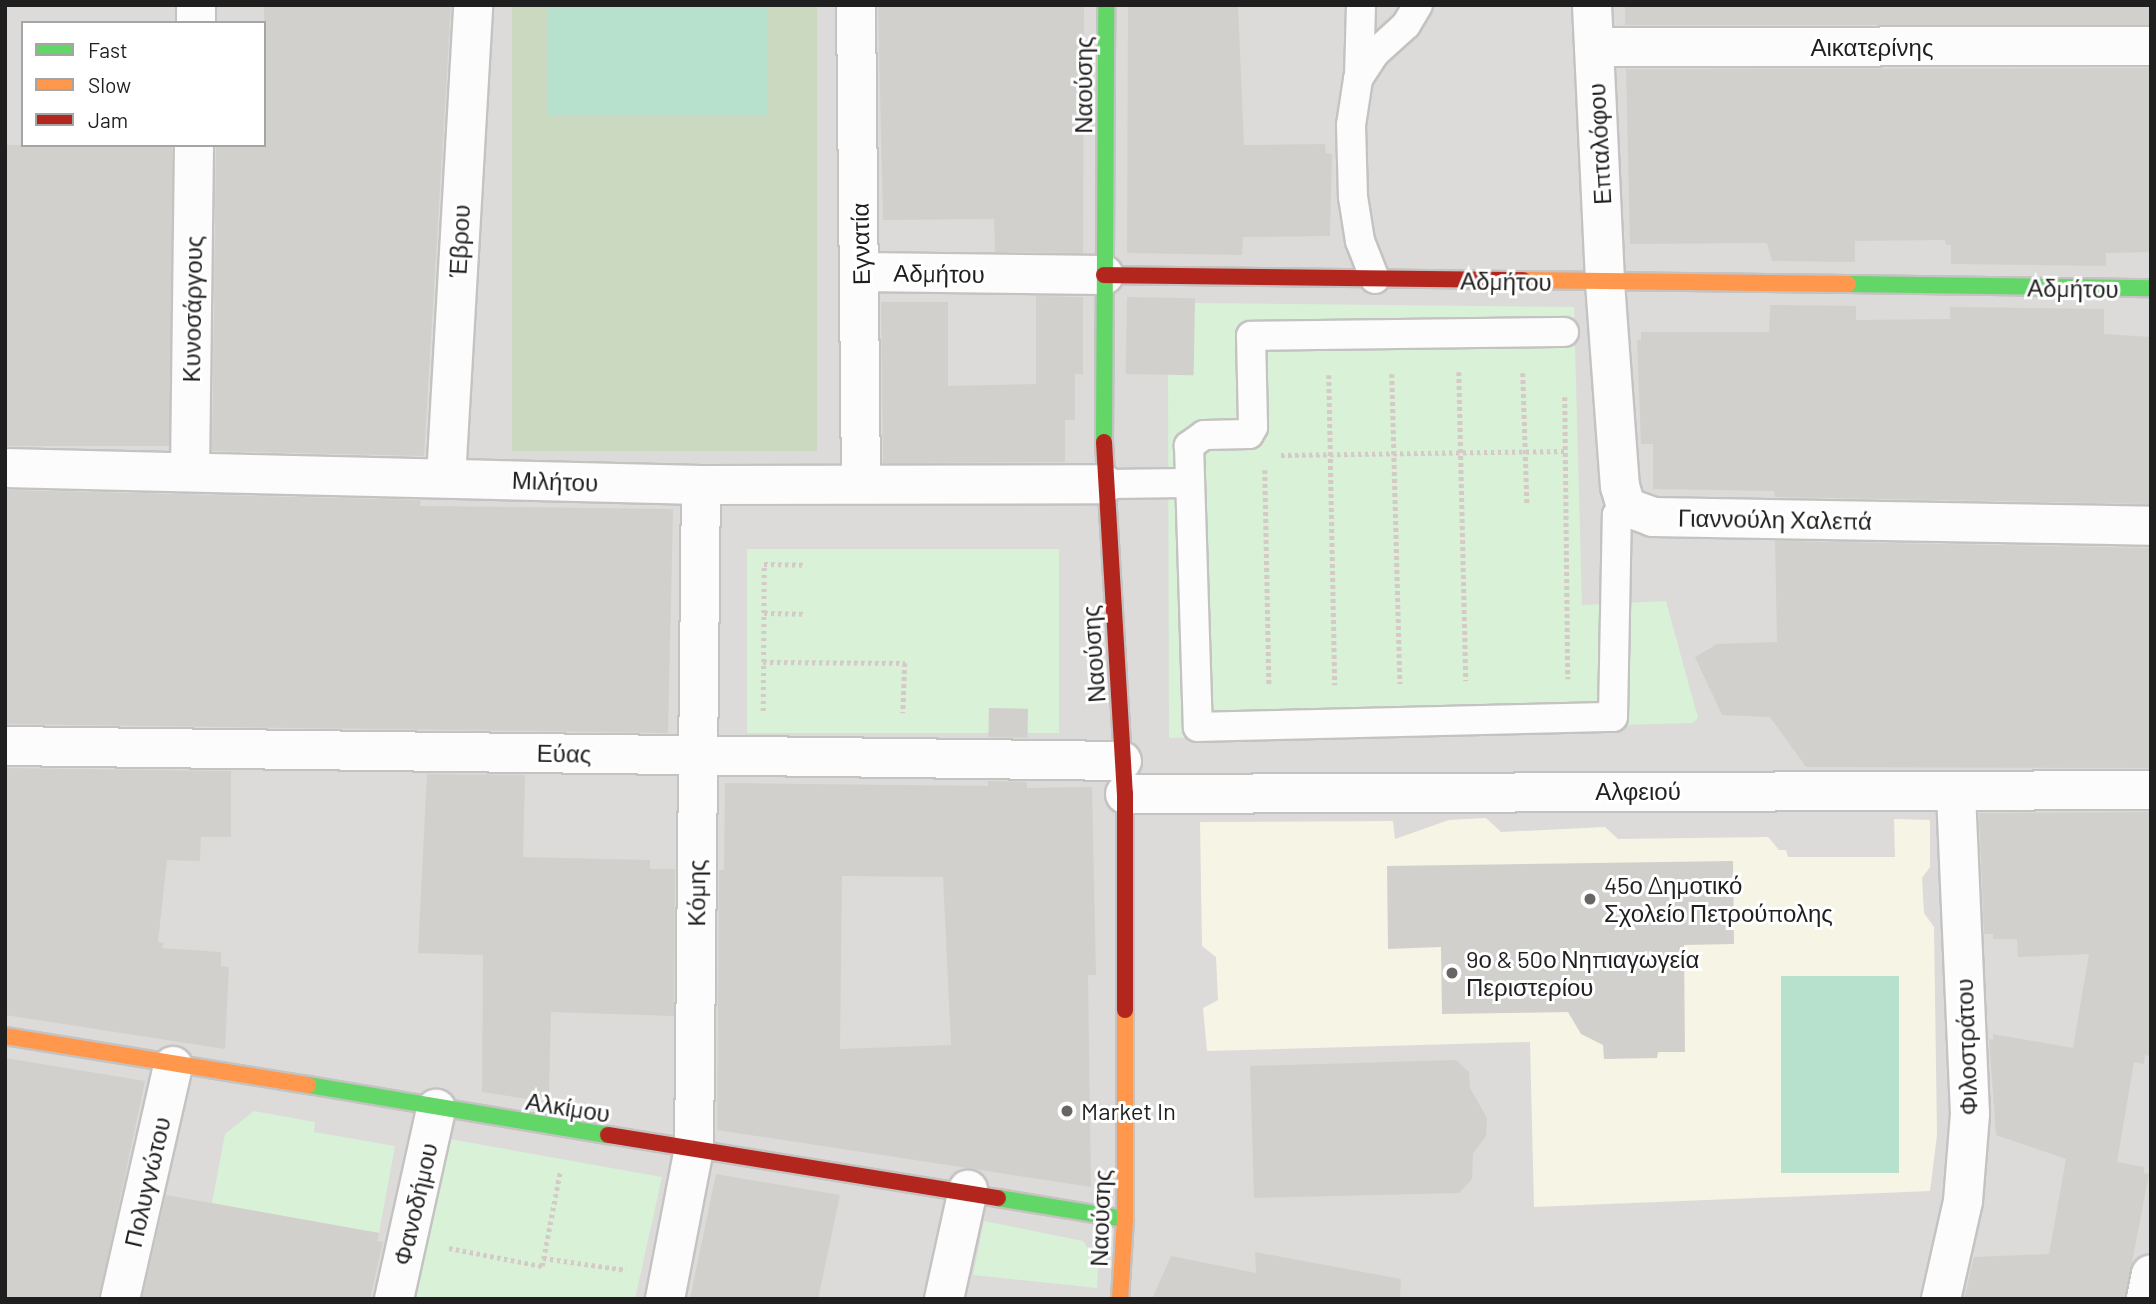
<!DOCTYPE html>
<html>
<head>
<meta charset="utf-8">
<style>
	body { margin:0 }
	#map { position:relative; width:2156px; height:1304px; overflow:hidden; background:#edebe8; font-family:Barlow,sans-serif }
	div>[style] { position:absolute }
	.residential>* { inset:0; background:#dcdbd9 }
	.education>* { inset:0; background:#f6f4e5 }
	.forest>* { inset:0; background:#cad9bf; transform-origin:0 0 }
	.park>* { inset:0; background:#d8f1d7; transform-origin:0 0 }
	.pitch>* { inset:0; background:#b7e1cd; transform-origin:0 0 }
	.building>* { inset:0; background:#d2d0cd; transform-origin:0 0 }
	.path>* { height:4.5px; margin-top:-2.25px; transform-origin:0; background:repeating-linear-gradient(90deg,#d6cac8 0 3.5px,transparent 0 7px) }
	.roads { filter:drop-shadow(2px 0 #c4c3c2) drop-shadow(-2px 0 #c4c3c2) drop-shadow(0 2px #c4c3c2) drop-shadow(0 -2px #c4c3c2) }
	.lane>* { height:28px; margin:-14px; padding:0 14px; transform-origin:14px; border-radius:14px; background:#fcfcfc }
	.street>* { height:38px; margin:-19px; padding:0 19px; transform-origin:19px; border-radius:19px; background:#fcfcfc }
	.fast>* { height:16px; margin:-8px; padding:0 8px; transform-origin:8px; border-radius:8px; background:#63d668 }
	.slow>* { height:16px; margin:-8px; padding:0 8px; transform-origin:8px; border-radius:8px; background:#ff974d }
	.jam>* { height:16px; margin:-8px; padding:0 8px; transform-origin:8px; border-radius:8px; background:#b3261e }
	.dots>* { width:19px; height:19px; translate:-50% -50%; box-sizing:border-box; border:4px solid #fff; border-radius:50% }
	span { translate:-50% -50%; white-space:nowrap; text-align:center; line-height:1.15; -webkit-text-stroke:6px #fff; paint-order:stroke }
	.street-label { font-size:24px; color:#1f1f1f }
	.poi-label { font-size:24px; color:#1f1f1f }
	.left { translate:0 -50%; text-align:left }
	.frame { position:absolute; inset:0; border:7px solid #1f1f1f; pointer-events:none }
	.legend { position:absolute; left:21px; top:21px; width:245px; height:126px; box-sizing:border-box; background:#fff; border:2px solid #a5a5a5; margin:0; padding:9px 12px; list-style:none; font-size:21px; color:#1f1f1f }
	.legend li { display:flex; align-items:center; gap:14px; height:35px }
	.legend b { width:35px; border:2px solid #a5a5a5 }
</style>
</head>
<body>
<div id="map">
	<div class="residential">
		<i style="clip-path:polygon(evenodd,5px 5px,2151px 5px,2151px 1299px,5px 1299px,5px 5px,23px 23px,264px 23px,264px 145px,23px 145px,23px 23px)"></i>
	</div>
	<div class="education">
		<i style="clip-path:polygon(1486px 818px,1501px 832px,1605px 827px,1618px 839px,1768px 837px,1779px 850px,1786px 850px,1788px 857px,1895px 857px,1894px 819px,1930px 820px,1930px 867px,1922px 878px,1924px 913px,1934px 927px,1937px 1135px,1930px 1191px,1534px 1207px,1530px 1042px,1207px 1051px,1203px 1008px,1218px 1000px,1216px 957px,1202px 946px,1200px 822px,1393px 821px,1395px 839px,1449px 820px)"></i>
	</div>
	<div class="forest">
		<i style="left:512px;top:5px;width:305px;height:446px"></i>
	</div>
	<div class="park">
		<i style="clip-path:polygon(1195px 303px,1574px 307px,1582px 605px,1666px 601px,1698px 718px,1692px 723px,1169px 738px,1168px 374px)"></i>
		<i style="left:747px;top:549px;width:312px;height:184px"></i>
		<i style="clip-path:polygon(254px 1111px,315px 1122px,314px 1132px,395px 1146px,379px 1233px,212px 1203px,225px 1134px)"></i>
		<i style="clip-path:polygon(450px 1139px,662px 1177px,635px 1299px,416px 1299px)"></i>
		<i style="clip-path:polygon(984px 1221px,1083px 1241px,1098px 1264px,1097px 1288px,973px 1275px)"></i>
	</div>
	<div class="pitch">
		<i style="left:547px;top:5px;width:220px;height:111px"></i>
		<i style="left:1899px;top:976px;width:197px;height:118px;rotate:90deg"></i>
	</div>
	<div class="building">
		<i style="clip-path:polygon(264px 5px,451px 5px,424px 456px,212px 451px,216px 145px,264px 145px)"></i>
		<i style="clip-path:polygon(878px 5px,1084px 5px,1083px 253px,995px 252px,994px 219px,883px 220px)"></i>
		<i style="clip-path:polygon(1128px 5px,1238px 5px,1244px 145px,1325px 144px,1326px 153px,1332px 154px,1330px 236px,1243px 237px,1242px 255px,1127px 253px)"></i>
		<i style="left:1625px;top:5px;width:526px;height:20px"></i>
		<i style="clip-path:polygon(2151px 68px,2151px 252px,2106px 253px,2106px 266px,1951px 264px,1951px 245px,1946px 245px,1945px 240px,1855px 241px,1855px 262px,1772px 261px,1767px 243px,1630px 244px,1626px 69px)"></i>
		<i style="left:5px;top:145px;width:167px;height:301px"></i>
		<i style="clip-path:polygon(1036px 296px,1083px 297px,1083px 374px,1075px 374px,1075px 420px,1065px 420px,1065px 462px,883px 463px,881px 302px,948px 302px,948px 386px,1036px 384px)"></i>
		<i style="left:1127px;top:297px;width:68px;height:77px;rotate:1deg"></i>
		<i style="clip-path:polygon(1770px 305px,1856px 306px,1856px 320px,1950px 319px,1950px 307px,2104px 309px,2104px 334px,2151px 337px,2151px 504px,1775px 497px,1774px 491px,1653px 489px,1653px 444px,1641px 444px,1637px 340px,1641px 340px,1641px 332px,1769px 332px)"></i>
		<i style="clip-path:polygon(5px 490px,421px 500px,420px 506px,673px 509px,668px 733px,5px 724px)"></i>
		<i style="clip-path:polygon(1775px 541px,2151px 548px,2151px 768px,1806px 767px,1770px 717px,1722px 715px,1695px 657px,1717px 644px,1777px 642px)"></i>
		<i style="left:989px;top:708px;width:39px;height:29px;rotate:1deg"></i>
		<i style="clip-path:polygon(5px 768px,231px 771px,231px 837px,201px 837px,200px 861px,167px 860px,158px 942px,164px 943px,162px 948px,221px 952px,221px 966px,229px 967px,225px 1049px,5px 1015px)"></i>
		<i style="clip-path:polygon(427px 774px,525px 775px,523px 857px,650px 860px,650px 869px,675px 869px,674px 1016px,551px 1012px,549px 1096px,541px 1096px,541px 1101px,482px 1092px,483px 955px,418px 953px)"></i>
		<i style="clip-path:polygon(evenodd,988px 781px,1027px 782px,1027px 788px,1092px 787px,1096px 975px,1088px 975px,1091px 1187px,717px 1130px,719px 870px,724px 870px,725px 783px,988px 786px,988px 781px,842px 876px,943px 877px,951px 1045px,840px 1049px,842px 876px)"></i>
		<i style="clip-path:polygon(2151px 812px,2151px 1056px,2145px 1055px,2144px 1064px,2134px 1062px,2117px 1162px,2144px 1167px,2144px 1173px,2149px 1174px,2125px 1299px,1964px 1299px,1974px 1257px,2049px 1254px,2066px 1159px,1996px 1135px,1989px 1039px,1993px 1040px,1993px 1034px,2073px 1048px,2089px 954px,2018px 957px,2017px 939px,1993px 939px,1993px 934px,1984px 934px,1979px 813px)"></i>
		<i style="clip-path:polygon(1733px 861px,1734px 944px,1684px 945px,1685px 1052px,1658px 1052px,1657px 1058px,1604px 1059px,1603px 1045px,1581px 1034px,1568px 1012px,1442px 1014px,1441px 947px,1388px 949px,1387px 866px)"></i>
		<i style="clip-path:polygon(5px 1058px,145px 1081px,99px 1299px,5px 1299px)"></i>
		<i style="clip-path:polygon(1456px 1060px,1469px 1072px,1470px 1088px,1487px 1118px,1486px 1136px,1473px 1153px,1472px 1179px,1459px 1193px,1254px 1198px,1250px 1066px)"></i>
		<i style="clip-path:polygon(716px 1174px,840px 1195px,818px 1299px,690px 1299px)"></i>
		<i style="clip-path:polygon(166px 1195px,379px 1233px,377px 1241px,383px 1242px,370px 1299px,142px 1299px)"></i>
		<i style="clip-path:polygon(1255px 1252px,1401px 1279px,1400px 1299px,1152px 1299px,1171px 1256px,1256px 1273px)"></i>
	</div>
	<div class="path">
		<i style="left:1459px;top:372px;width:309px;rotate:88.7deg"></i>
		<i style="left:1523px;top:373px;width:130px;rotate:88.2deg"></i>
		<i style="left:1392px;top:374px;width:310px;rotate:88.5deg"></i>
		<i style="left:1329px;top:375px;width:310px;rotate:88.9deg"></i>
		<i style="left:1565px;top:397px;width:282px;rotate:89.4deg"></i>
		<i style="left:1281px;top:455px;width:285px;rotate:-0.8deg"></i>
		<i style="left:1265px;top:470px;width:215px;rotate:88.9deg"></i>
		<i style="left:764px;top:613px;width:39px;rotate:1deg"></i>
		<i style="left:763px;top:662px;width:142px;rotate:0.4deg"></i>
		<i style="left:905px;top:663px;width:50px;rotate:92.3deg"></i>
		<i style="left:763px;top:711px;width:147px;rotate:-89.6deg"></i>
		<i style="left:764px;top:564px;width:39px;rotate:1deg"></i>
		<i style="left:449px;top:1248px;width:95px;rotate:11deg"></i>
		<i style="left:542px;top:1266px;width:96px;rotate:-79.2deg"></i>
		<i style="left:543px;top:1258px;width:84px;rotate:8.2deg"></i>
	</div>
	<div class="roads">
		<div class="lane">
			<i style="left:1359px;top:77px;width:72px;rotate:-88.4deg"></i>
			<i style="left:1375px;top:279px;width:41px;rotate:-111.5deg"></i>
			<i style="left:1360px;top:241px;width:45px;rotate:-99deg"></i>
			<i style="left:1353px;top:197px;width:72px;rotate:-91.6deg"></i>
			<i style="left:1351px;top:125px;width:47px;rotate:-81.3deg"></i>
			<i style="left:1358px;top:79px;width:30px;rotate:-57deg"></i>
			<i style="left:1374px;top:54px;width:43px;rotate:-42.2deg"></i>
			<i style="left:1406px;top:25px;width:23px;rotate:-59deg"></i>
			<i style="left:1564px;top:332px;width:313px;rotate:179.3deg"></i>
			<i style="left:1251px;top:336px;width:91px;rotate:88.7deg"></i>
			<i style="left:1253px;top:427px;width:8px;rotate:120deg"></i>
			<i style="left:1249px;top:434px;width:45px;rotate:178.7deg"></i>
			<i style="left:1204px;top:435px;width:19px;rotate:144deg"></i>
			<i style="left:1189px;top:446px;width:281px;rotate:88.2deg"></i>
			<i style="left:1198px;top:727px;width:415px;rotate:-1.4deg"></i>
			<i style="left:1613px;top:717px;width:202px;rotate:-88.9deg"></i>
			<i style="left:1617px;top:515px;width:12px;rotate:-42deg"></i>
			<i style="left:1104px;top:484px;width:85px;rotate:-0.7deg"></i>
		</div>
		<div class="street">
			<i style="left:856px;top:5px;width:478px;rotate:89.4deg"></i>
			<i style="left:1592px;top:5px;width:278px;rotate:87.3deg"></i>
			<i style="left:1605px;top:283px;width:204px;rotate:85.8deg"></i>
			<i style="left:1620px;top:486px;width:22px;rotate:74deg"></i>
			<i style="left:1626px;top:507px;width:29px;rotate:20deg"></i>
			<i style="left:1653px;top:517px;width:498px;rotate:1deg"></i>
			<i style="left:196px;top:23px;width:18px;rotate:-90deg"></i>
			<i style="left:1594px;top:47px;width:557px;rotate:-0.1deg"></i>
			<i style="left:860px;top:272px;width:244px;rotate:0.7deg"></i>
			<i style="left:5px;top:468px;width:696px;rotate:1.4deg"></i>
			<i style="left:701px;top:485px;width:403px;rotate:-0.1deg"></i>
			<i style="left:190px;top:472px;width:327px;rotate:-89.3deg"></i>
			<i style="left:446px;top:478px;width:474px;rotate:-86.7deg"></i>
			<i style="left:5px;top:746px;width:1117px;rotate:0.77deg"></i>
			<i style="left:1125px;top:794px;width:1026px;rotate:-0.22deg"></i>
			<i style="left:120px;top:1299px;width:239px;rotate:-77.2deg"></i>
			<i style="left:394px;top:1299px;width:195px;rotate:-77.5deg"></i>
			<i style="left:665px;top:1299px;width:153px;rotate:-79.1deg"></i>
			<i style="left:694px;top:1149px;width:664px;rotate:-89.4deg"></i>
			<i style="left:944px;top:1299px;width:112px;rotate:-77.6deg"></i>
			<i style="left:1941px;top:1299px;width:100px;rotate:-77.3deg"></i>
			<i style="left:1963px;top:1201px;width:87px;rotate:-85.4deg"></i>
			<i style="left:1970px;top:1114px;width:322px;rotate:-92.5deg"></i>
			<i style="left:2146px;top:1299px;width:25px;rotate:-79deg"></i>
		</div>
		<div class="fast">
			<i style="left:1848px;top:284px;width:303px;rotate:0.8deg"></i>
			<i style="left:1104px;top:442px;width:437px;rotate:-89.7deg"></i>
			<i style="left:308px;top:1085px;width:304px;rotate:9.5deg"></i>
			<i style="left:998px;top:1198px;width:129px;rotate:9.4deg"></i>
		</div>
		<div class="slow">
			<i style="left:1523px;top:280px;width:325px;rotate:0.7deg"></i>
			<i style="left:5px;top:1036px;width:307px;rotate:9.2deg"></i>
			<i style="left:1120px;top:1299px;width:80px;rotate:-86.4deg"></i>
			<i style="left:1125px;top:1219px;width:209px;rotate:-90deg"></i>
		</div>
		<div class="jam">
			<i style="left:1104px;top:275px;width:419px;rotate:0.7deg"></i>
			<i style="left:1104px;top:442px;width:353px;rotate:86.6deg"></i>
			<i style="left:1125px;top:794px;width:216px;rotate:90deg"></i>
			<i style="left:608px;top:1135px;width:395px;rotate:9.2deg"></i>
		</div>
	</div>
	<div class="dots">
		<i style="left:1590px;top:899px;background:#676665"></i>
		<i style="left:1452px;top:973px;background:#676665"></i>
		<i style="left:1067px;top:1111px;background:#676665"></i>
	</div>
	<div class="street-label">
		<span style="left:1872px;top:47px">Αικατερίνης</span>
		<span style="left:1083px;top:85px;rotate:-90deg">Ναούσης</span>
		<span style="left:1599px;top:144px;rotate:-93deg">Επταλόφου</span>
		<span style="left:459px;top:241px;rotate:-87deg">Έβρου</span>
		<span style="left:860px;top:244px;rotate:-91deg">Εγνατία</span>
		<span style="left:939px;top:273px;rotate:1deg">Αδμήτου</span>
		<span style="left:1506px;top:281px;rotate:1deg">Αδμήτου</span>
		<span style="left:2073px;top:288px;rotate:1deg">Αδμήτου</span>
		<span style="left:192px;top:309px;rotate:-89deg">Κυνοσάργους</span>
		<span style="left:555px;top:481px;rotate:2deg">Μιλήτου</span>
		<span style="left:1775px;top:519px;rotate:1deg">Γιαννούλη Χαλεπά</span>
		<span style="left:1093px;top:654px;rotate:-94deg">Ναούσης</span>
		<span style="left:564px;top:753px;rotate:1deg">Εύας</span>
		<span style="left:1638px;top:791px">Αλφειού</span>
		<span style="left:696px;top:893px;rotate:-90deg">Κόμης</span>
		<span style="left:1966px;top:1047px;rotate:-92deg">Φιλοστράτου</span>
		<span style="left:568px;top:1107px;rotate:9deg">Αλκίμου</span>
		<span style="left:147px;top:1182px;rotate:-77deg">Πολυγνώτου</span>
		<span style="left:415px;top:1204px;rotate:-77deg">Φανοδήμου</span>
		<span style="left:1100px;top:1218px;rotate:-88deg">Ναούσης</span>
	</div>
	<div class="poi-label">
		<span class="left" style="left:1604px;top:899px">45ο Δημοτικό<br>Σχολείο Πετρούπολης</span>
		<span class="left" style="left:1466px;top:973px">9ο &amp; 50ο Νηπιαγωγεία<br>Περιστερίου</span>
		<span class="left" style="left:1081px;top:1111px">Market In</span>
	</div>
	<div class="frame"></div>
	<ul class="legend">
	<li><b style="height:9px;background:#63d668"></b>Fast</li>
	<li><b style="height:9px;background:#ff974d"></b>Slow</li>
	<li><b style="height:9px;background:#b3261e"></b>Jam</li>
	</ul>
</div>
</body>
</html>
